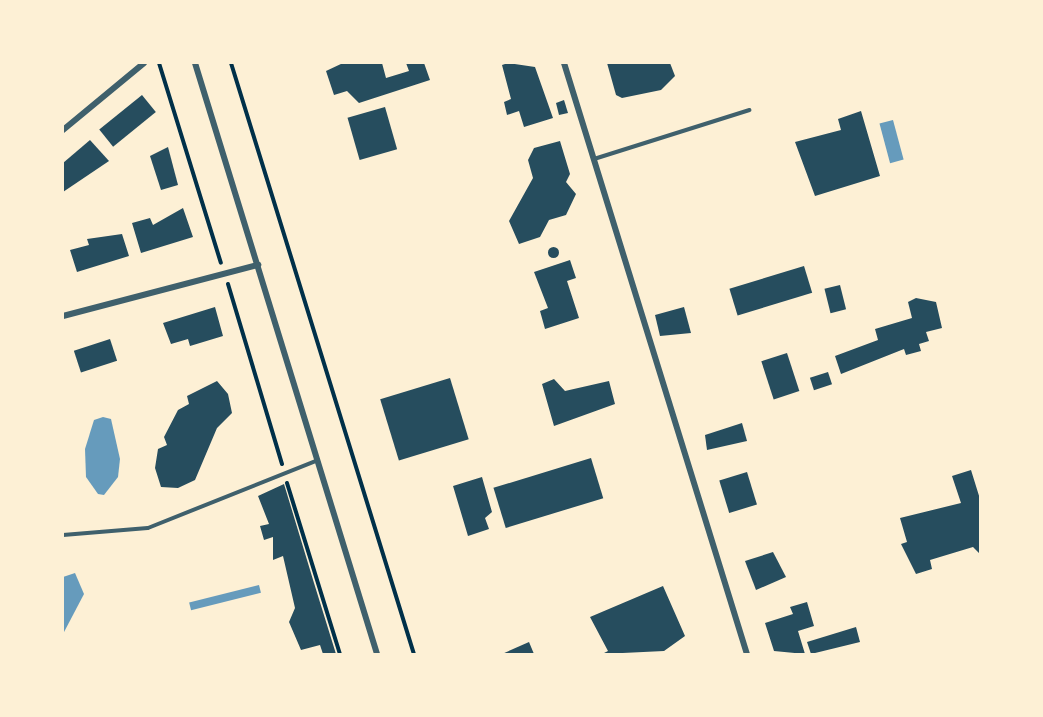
<!DOCTYPE html>
<html>
<head>
<meta charset="utf-8">
<style>
	body { margin:0 }
	#map { position:relative; width:1043px; height:717px; overflow:hidden; background:#fdf0d5; font-family:Barlow,sans-serif }
	div>[style] { position:absolute }
	.water>* { inset:0; background:#669bbc; transform-origin:0 0 }
	.building>* { inset:0; background:#264d5e; transform-origin:0 0 }
	.round { border-radius:50% }
	.path>* { height:4px; margin:-2px; padding:0 2px; transform-origin:2px; border-radius:2px; background:#003049 }
	.service>* { height:4px; margin:-2px; padding:0 2px; transform-origin:2px; border-radius:2px; background:#3f606c }
	.minor>* { height:6px; margin:-3px; padding:0 3px; transform-origin:3px; border-radius:3px; background:#3f606c }
	span { translate:-50% -50%; white-space:nowrap; text-align:center; line-height:1.15; -webkit-text-stroke:4.5px #fdf0d5; paint-order:stroke }
	.frame { position:absolute; inset:0; border:64px solid #fdf0d5; pointer-events:none }
</style>
</head>
<body>
<div id="map">
	<div class="water">
		<i style="left:893px;top:120px;width:41px;height:14px;rotate:75deg"></i>
		<i style="clip-path:polygon(103px 417px,111px 419px,120px 459px,118px 477px,104px 495px,98px 494px,86px 477px,85px 449px,94px 420px)"></i>
		<i style="clip-path:polygon(75px 573px,84px 594px,63px 634px,63px 577px)"></i>
		<i style="left:259px;top:585px;width:8px;height:72px;rotate:76deg"></i>
	</div>
	<div class="building">
		<i style="clip-path:polygon(343px 63px,382px 63px,386px 78px,409px 71px,406px 63px,424px 63px,430px 80px,359px 103px,347px 91px,334px 95px,326px 71px)"></i>
		<i style="clip-path:polygon(508px 63px,535px 67px,553px 118px,524px 127px,519px 111px,507px 115px,504px 102px,511px 99px,502px 65px)"></i>
		<i style="clip-path:polygon(607px 63px,670px 63px,675px 76px,661px 90px,622px 98px,616px 95px)"></i>
		<i style="left:142px;top:95px;width:22px;height:55px;rotate:51deg"></i>
		<i style="clip-path:polygon(564px 100px,568px 113px,559px 115px,556px 103px)"></i>
		<i style="left:385px;top:107px;width:44px;height:39px;rotate:74deg"></i>
		<i style="clip-path:polygon(861px 111px,880px 176px,815px 196px,795px 142px,841px 130px,838px 119px)"></i>
		<i style="clip-path:polygon(90px 140px,109px 161px,63px 192px,63px 163px)"></i>
		<i style="clip-path:polygon(560px 141px,570px 174px,566px 182px,576px 194px,566px 215px,549px 220px,540px 237px,519px 244px,509px 221px,533px 178px,528px 160px,534px 148px)"></i>
		<i style="clip-path:polygon(168px 147px,178px 185px,161px 190px,150px 156px)"></i>
		<i style="clip-path:polygon(183px 208px,193px 237px,141px 253px,132px 223px,150px 218px,153px 225px)"></i>
		<i style="clip-path:polygon(122px 234px,129px 256px,77px 272px,70px 250px,89px 245px,87px 239px)"></i>
		<i class="round" style="left:547.5px;top:246.5px;width:11px;height:11px"></i>
		<i style="clip-path:polygon(570px 260px,576px 278px,567px 281px,579px 318px,545px 329px,540px 311px,548px 308px,534px 272px)"></i>
		<i style="left:804px;top:266px;width:28px;height:78px;rotate:73deg"></i>
		<i style="left:840px;top:285px;width:25px;height:16px;rotate:76deg"></i>
		<i style="clip-path:polygon(916px 298px,936px 302px,942px 328px,926px 332px,929px 341px,919px 344px,921px 351px,906px 355px,904px 349px,841px 374px,835px 356px,878px 340px,875px 329px,912px 318px,908px 302px)"></i>
		<i style="clip-path:polygon(215px 307px,223px 336px,190px 346px,188px 339px,171px 344px,163px 323px)"></i>
		<i style="clip-path:polygon(684px 307px,691px 333px,660px 336px,655px 315px)"></i>
		<i style="left:110px;top:339px;width:23px;height:38px;rotate:72deg"></i>
		<i style="left:787px;top:353px;width:40px;height:27px;rotate:72deg"></i>
		<i style="left:828px;top:372px;width:13px;height:19px;rotate:72deg"></i>
		<i style="left:450px;top:378px;width:64px;height:73px;rotate:73deg"></i>
		<i style="clip-path:polygon(554px 379px,565px 391px,609px 381px,615px 404px,554px 426px,542px 384px)"></i>
		<i style="clip-path:polygon(217px 381px,228px 394px,232px 413px,217px 428px,195px 480px,178px 488px,161px 487px,155px 468px,158px 449px,167px 445px,164px 437px,178px 410px,189px 404px,187px 396px)"></i>
		<i style="clip-path:polygon(742px 423px,747px 441px,707px 450px,705px 435px)"></i>
		<i style="left:591px;top:458px;width:42px;height:102px;rotate:73deg"></i>
		<i style="clip-path:polygon(971px 470px,980px 499px,980px 554px,973px 547px,930px 560px,932px 569px,916px 574px,901px 544px,907px 542px,900px 518px,961px 503px,952px 476px)"></i>
		<i style="left:747px;top:472px;width:34px;height:29px;rotate:73deg"></i>
		<i style="clip-path:polygon(482px 477px,492px 512px,485px 518px,489px 529px,468px 536px,453px 486px)"></i>
		<i style="clip-path:polygon(284px 484px,314px 583px,336px 654px,323px 654px,320px 645px,301px 650px,289px 622px,295px 608px,283px 556px,273px 560px,273px 537px,264px 540px,260px 526px,269px 524px,258px 496px)"></i>
		<i style="clip-path:polygon(773px 552px,786px 577px,756px 590px,745px 561px)"></i>
		<i style="clip-path:polygon(663px 586px,685px 636px,664px 651px,602px 654px,608px 651px,590px 617px)"></i>
		<i style="clip-path:polygon(807px 602px,814px 626px,798px 631px,805px 654px,774px 651px,765px 623px,793px 614px,790px 607px)"></i>
		<i style="clip-path:polygon(856px 627px,860px 642px,811px 654px,807px 642px)"></i>
		<i style="clip-path:polygon(529px 642px,534px 654px,502px 654px)"></i>
	</div>
	<div class="path">
		<i style="left:159px;top:63px;width:209px;rotate:72.8deg"></i>
		<i style="left:231px;top:63px;width:619px;rotate:72.8deg"></i>
		<i style="left:228px;top:284px;width:188px;rotate:73.3deg"></i>
		<i style="left:287px;top:483px;width:179px;rotate:72.8deg"></i>
	</div>
	<div class="service">
		<i style="left:594px;top:159px;width:163px;rotate:-17.5deg"></i>
		<i style="left:63px;top:535px;width:85px;rotate:-4.7deg"></i>
		<i style="left:148px;top:528px;width:183px;rotate:-21.8deg"></i>
	</div>
	<div class="minor">
		<i style="left:195px;top:63px;width:618px;rotate:72.88deg"></i>
		<i style="left:564px;top:63px;width:619px;rotate:72.8deg"></i>
		<i style="left:63px;top:130px;width:105px;rotate:-39.6deg"></i>
		<i style="left:63px;top:316px;width:202px;rotate:-14.7deg"></i>
	</div>
	<div class="frame"></div>
</div>
</body>
</html>
